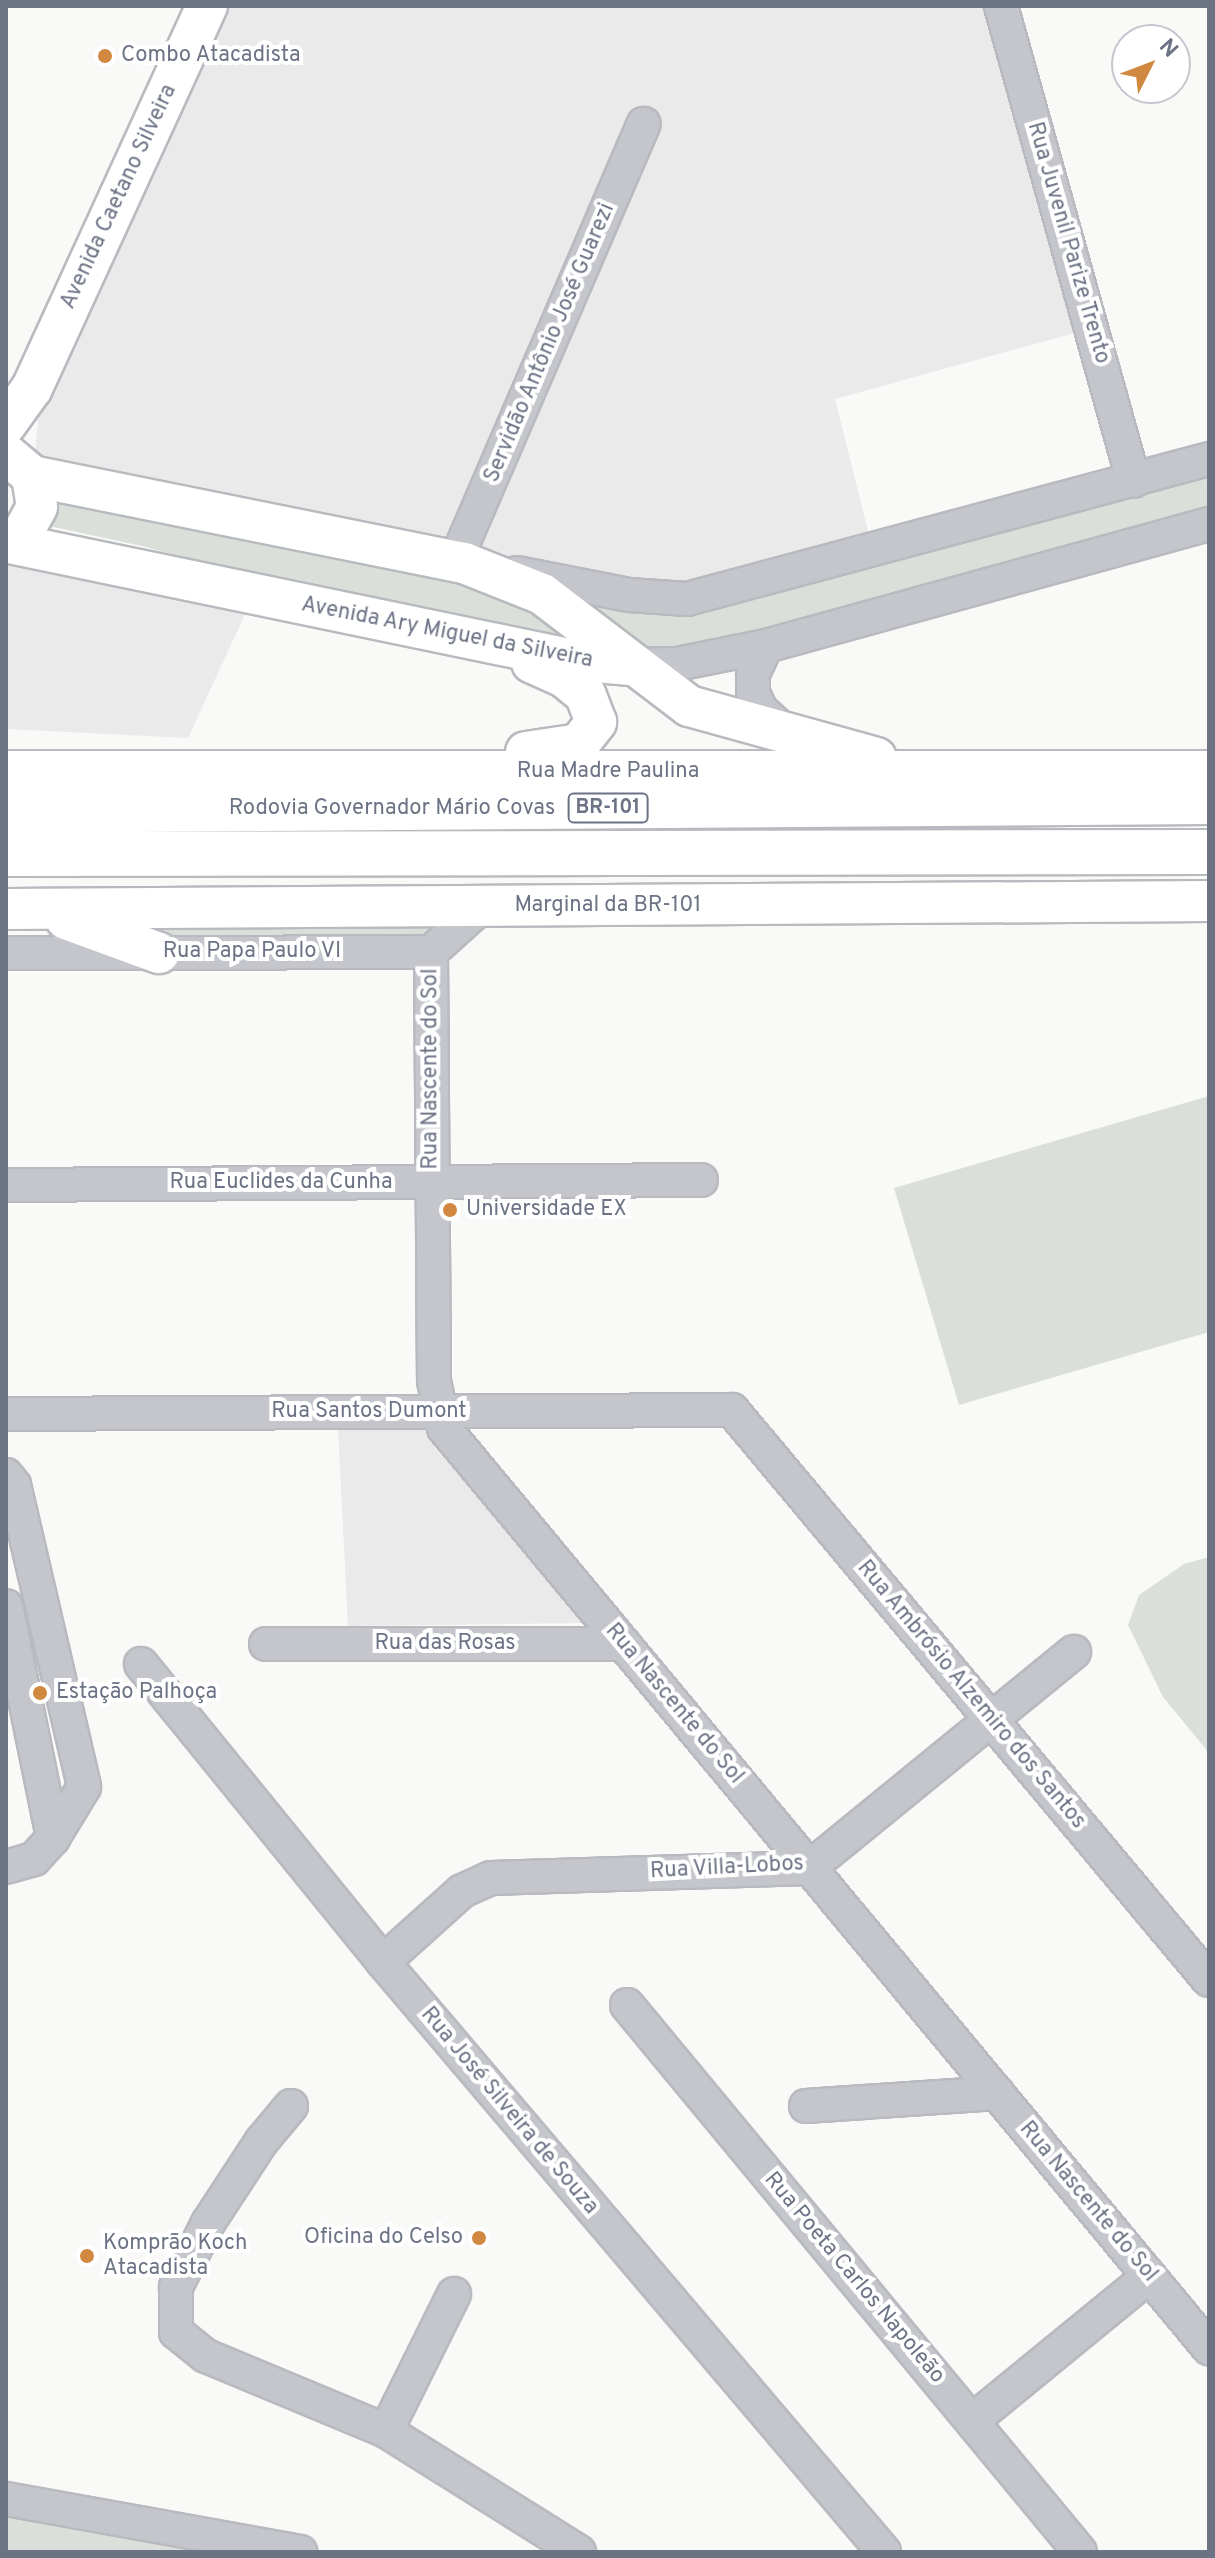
<!DOCTYPE html>
<html>
<head>
<meta charset="utf-8">
<style>
	body { margin:0 }
	#map { position:relative; width:1215px; height:2558px; overflow:hidden; background:#f9f9f8; font-family:Overpass,sans-serif }
	div>[style] { position:absolute }
	.built>* { inset:0; background:#eaeaeb }
	.green>* { inset:0; background:#dae0d9 }
	.roads { filter:drop-shadow(2px 0 #b8babf) drop-shadow(-2px 0 #b8babf) drop-shadow(0 2px #b8babf) drop-shadow(0 -2px #b8babf) }
	.minor>* { height:32px; margin:-16px; padding:0 16px; transform-origin:16px; border-radius:16px; background:#c4c6cb }
	.major>* { height:40px; margin:-20px; padding:0 20px; transform-origin:20px; border-radius:20px; background:#fff }
	.highway>* { height:44px; margin:-22px; padding:0 22px; transform-origin:22px; border-radius:22px; background:#fff }
	.dots>* { width:22px; height:22px; translate:-50% -50%; box-sizing:border-box; border:4px solid #fff; border-radius:50% }
	span { translate:-50% -50%; white-space:nowrap; text-align:center; line-height:1.15; -webkit-text-stroke:8px #fff; paint-order:stroke }
	.shield-label span { padding:2px 6px; background:#fff; border:2px solid; border-radius:6px; -webkit-text-stroke-width:0 }
	.shield-label { font-size:20px; color:#6c7385; font-weight:700 }
	.poi-label { font-size:22px; color:#6c7385 }
	.left { translate:0 -50%; text-align:left }
	.right { translate:-100% -50%; text-align:right }
	.street-label { font-size:22px; color:#6c7385 }
	.frame { position:absolute; inset:0; border:8px solid #6c7385; pointer-events:none }
	.north { position:absolute; left:1111px; top:24px; width:80px; height:80px; box-sizing:border-box; background:#fff; border:2px solid #c4c7ce; border-radius:50%; rotate:48deg; font-size:22px; font-weight:700; line-height:32px; text-align:center; color:#6c7385 }
	.north::after { content:''; display:block; margin:auto; width:28px; height:36px; background:#d18840; clip-path:polygon(50% 0,100% 100%,50% 72%,0 100%) }
</style>
</head>
<body>
<div id="map">
	<div class="built">
		<i style="clip-path:polygon(217px 6px,1008px 6px,1082px 331px,835px 399px,871px 543px,687px 589px,465px 554px,34px 462px,41px 390px)"></i>
		<i style="clip-path:polygon(6px 555px,247px 610px,188px 738px,6px 729px)"></i>
		<i style="clip-path:polygon(423px 1428px,583px 1623px,348px 1626px,338px 1429px)"></i>
	</div>
	<div class="green">
		<i style="clip-path:polygon(1209px 472px,1209px 516px,1002px 575px,636px 660px,570px 597px,672px 613px,707px 611px)"></i>
		<i style="clip-path:polygon(57px 497px,517px 590px,614px 658px,355px 606px,146px 547px,49px 526px)"></i>
		<i style="clip-path:polygon(96px 916px,455px 922px,423px 946px,168px 943px)"></i>
		<i style="clip-path:polygon(1209px 1096px,1209px 1332px,959px 1405px,894px 1188px)"></i>
		<i style="clip-path:polygon(1209px 1557px,1209px 1753px,1163px 1697px,1128px 1625px,1139px 1595px,1184px 1564px)"></i>
		<i style="clip-path:polygon(6px 2513px,221px 2552px,6px 2552px)"></i>
	</div>
	<div class="roads">
		<div class="minor">
			<i style="left:1001px;top:6px;width:493px;rotate:74.4deg"></i>
			<i style="left:455px;top:562px;width:477px;rotate:-66.7deg"></i>
			<i style="left:517px;top:573px;width:114px;rotate:11.1deg"></i>
			<i style="left:629px;top:595px;width:58px;rotate:3.9deg"></i>
			<i style="left:687px;top:599px;width:540px;rotate:-15.01deg"></i>
			<i style="left:766px;top:646px;width:31px;rotate:115deg"></i>
			<i style="left:753px;top:674px;width:19px;rotate:90deg"></i>
			<i style="left:753px;top:693px;width:19px;rotate:65deg"></i>
			<i style="left:761px;top:710px;width:37px;rotate:43deg"></i>
			<i style="left:630px;top:665px;width:47px;rotate:-1.2deg"></i>
			<i style="left:677px;top:664px;width:91px;rotate:-11.4deg"></i>
			<i style="left:766px;top:646px;width:459px;rotate:-15.4deg"></i>
			<i style="left:431px;top:952px;width:429px;rotate:89.6deg"></i>
			<i style="left:434px;top:1381px;width:48px;rotate:78deg"></i>
			<i style="left:444px;top:1428px;width:1197px;rotate:50.26deg"></i>
			<i style="left:6px;top:953px;width:425px;rotate:-0.1deg"></i>
			<i style="left:431px;top:952px;width:67px;rotate:-42deg"></i>
			<i style="left:6px;top:1185px;width:695px;rotate:-0.41deg"></i>
			<i style="left:6px;top:1414px;width:726px;rotate:-0.32deg"></i>
			<i style="left:732px;top:1410px;width:743px;rotate:50.08deg"></i>
			<i style="left:6px;top:1475px;width:13px;rotate:51deg"></i>
			<i style="left:14px;top:1485px;width:310px;rotate:76.9deg"></i>
			<i style="left:84px;top:1787px;width:60px;rotate:121.3deg"></i>
			<i style="left:6px;top:1606px;width:237px;rotate:78.5deg"></i>
			<i style="left:53px;top:1838px;width:28px;rotate:132deg"></i>
			<i style="left:34px;top:1859px;width:29px;rotate:164deg"></i>
			<i style="left:266px;top:1644px;width:358px"></i>
			<i style="left:141px;top:1664px;width:384px;rotate:50.9deg"></i>
			<i style="left:383px;top:1962px;width:774px;rotate:49.66deg"></i>
			<i style="left:383px;top:1962px;width:106px;rotate:-41.9deg"></i>
			<i style="left:462px;top:1891px;width:32px;rotate:-24deg"></i>
			<i style="left:491px;top:1878px;width:318px;rotate:-1.8deg"></i>
			<i style="left:809px;top:1868px;width:342px;rotate:-39.2deg"></i>
			<i style="left:627px;top:2005px;width:710px;rotate:50.37deg"></i>
			<i style="left:291px;top:2106px;width:47px;rotate:129.8deg"></i>
			<i style="left:261px;top:2142px;width:97px;rotate:123.2deg"></i>
			<i style="left:208px;top:2223px;width:72px;rotate:116.6deg"></i>
			<i style="left:176px;top:2287px;width:45px;rotate:90deg"></i>
			<i style="left:176px;top:2332px;width:38px;rotate:39deg"></i>
			<i style="left:206px;top:2356px;width:195px;rotate:22.6deg"></i>
			<i style="left:386px;top:2431px;width:228px;rotate:32.1deg"></i>
			<i style="left:806px;top:2106px;width:192px;rotate:-3.9deg"></i>
			<i style="left:972px;top:2421px;width:229px;rotate:-39.3deg"></i>
			<i style="left:386px;top:2431px;width:153px;rotate:-63.6deg"></i>
			<i style="left:6px;top:2499px;width:299px;rotate:10.2deg"></i>
		</div>
		<div class="major">
			<i style="left:6px;top:424px;width:44px;rotate:-54.2deg"></i>
			<i style="left:32px;top:388px;width:420px;rotate:-65.4deg"></i>
			<i style="left:6px;top:454px;width:34px;rotate:40deg"></i>
			<i style="left:32px;top:476px;width:31px;rotate:81deg"></i>
			<i style="left:37px;top:507px;width:31px;rotate:119deg"></i>
			<i style="left:22px;top:534px;width:18px;rotate:151deg"></i>
			<i style="left:32px;top:476px;width:441px;rotate:11.4deg"></i>
			<i style="left:464px;top:563px;width:84px;rotate:21.7deg"></i>
			<i style="left:542px;top:594px;width:185px;rotate:37.3deg"></i>
			<i style="left:689px;top:706px;width:194px;rotate:15.5deg"></i>
			<i style="left:9px;top:543px;width:577px;rotate:11.7deg"></i>
			<i style="left:574px;top:660px;width:56px;rotate:5.1deg"></i>
			<i style="left:526px;top:752px;width:54px;rotate:-8.6deg"></i>
			<i style="left:579px;top:744px;width:28px;rotate:-52deg"></i>
			<i style="left:596px;top:722px;width:30px;rotate:-111deg"></i>
			<i style="left:585px;top:694px;width:27px;rotate:-141deg"></i>
			<i style="left:564px;top:677px;width:35px;rotate:-156deg"></i>
			<i style="left:6px;top:771px;width:1203px"></i>
			<i style="left:6px;top:909px;width:1203px;rotate:-0.38deg"></i>
			<i style="left:66px;top:919px;width:99px;rotate:20.1deg"></i>
		</div>
		<div class="highway">
			<i style="left:6px;top:811px;width:1203px;rotate:-0.43deg"></i>
			<i style="left:6px;top:854px;width:1203px;rotate:-0.1deg"></i>
		</div>
	</div>
	<div class="dots">
		<i style="left:105px;top:56px;background:#d18840"></i>
		<i style="left:450px;top:1210px;background:#d18840"></i>
		<i style="left:40px;top:1693px;background:#d18840"></i>
		<i style="left:479px;top:2238px;background:#d18840"></i>
		<i style="left:87px;top:2256px;background:#d18840"></i>
	</div>
	<div class="shield-label">
		<span style="left:608px;top:808px">BR-101</span>
	</div>
	<div class="poi-label">
		<span class="left" style="left:121px;top:56px">Combo Atacadista</span>
		<span class="left" style="left:466px;top:1210px">Universidade EX</span>
		<span class="left" style="left:56px;top:1693px">Estação Palhoça</span>
		<span class="right" style="left:463px;top:2238px">Oficina do Celso</span>
		<span class="left" style="left:103px;top:2256px">Komprão Koch<br>Atacadista</span>
	</div>
	<div class="street-label">
		<span style="left:119px;top:197px;rotate:-65deg">Avenida Caetano Silveira</span>
		<span style="left:1068px;top:243px;rotate:74deg">Rua Juvenil Parize Trento</span>
		<span style="left:550px;top:343px;rotate:-67deg">Servidão Antônio José Guarezi</span>
		<span style="left:447px;top:633px;rotate:11deg">Avenida Ary Miguel da Silveira</span>
		<span style="left:608px;top:772px">Rua Madre Paulina</span>
		<span style="left:392px;top:809px">Rodovia Governador Mário Covas</span>
		<span style="left:608px;top:906px">Marginal da BR-101</span>
		<span style="left:252px;top:952px">Rua Papa Paulo VI</span>
		<span style="left:431px;top:1069px;rotate:-90deg">Rua Nascente do Sol</span>
		<span style="left:281px;top:1183px">Rua Euclides da Cunha</span>
		<span style="left:369px;top:1412px">Rua Santos Dumont</span>
		<span style="left:445px;top:1644px">Rua das Rosas</span>
		<span style="left:971px;top:1695px;rotate:50deg">Rua Ambrósio Alzemiro dos Santos</span>
		<span style="left:674px;top:1704px;rotate:50deg">Rua Nascente do Sol</span>
		<span style="left:727px;top:1868px;rotate:-3deg">Rua Villa-Lobos</span>
		<span style="left:509px;top:2111px;rotate:50deg">Rua José Silveira de Souza</span>
		<span style="left:1088px;top:2202px;rotate:50deg">Rua Nascente do Sol</span>
		<span style="left:854px;top:2278px;rotate:50deg">Rua Poeta Carlos Napoleão</span>
	</div>
	<div class="frame"></div>
	<div class="north">N</div>
</div>
</body>
</html>
